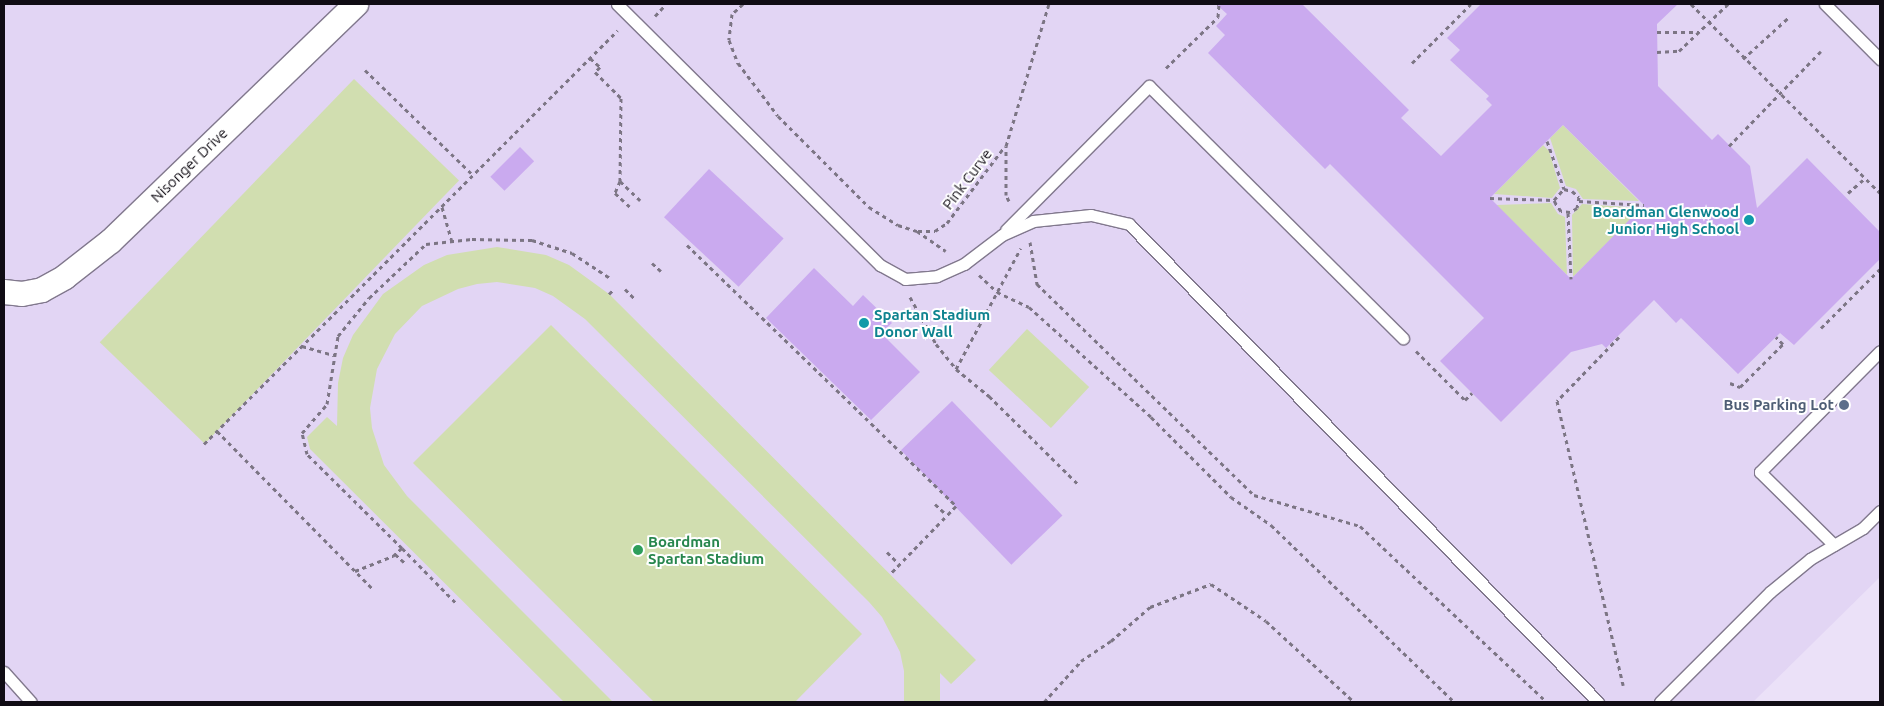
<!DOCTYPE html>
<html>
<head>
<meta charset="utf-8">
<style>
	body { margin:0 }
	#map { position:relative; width:1884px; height:706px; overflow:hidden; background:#ebe1f8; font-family:Ubuntu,sans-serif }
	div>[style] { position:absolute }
	.built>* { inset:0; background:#e2d5f4 }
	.green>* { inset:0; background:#d1deb0; transform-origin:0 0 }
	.building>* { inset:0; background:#caaaef; transform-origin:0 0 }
	.path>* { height:3px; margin-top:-1.5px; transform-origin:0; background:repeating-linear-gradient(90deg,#7c7584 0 4px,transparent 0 8px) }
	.roads { filter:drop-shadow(1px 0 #81788d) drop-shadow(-1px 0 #81788d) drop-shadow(0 1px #81788d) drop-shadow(0 -1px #81788d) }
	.service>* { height:11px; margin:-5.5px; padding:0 5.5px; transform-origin:5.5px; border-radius:5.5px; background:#fff }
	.minor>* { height:24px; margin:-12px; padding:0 12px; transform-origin:12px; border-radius:12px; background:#fff }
	.dots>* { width:14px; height:14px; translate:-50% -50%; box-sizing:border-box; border:2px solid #fff; border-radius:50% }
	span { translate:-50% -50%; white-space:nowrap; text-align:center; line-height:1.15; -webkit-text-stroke:4px #fff; paint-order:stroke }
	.street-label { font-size:15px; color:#100c14 }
	.culture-label { font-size:15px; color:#0d838f; font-weight:700 }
	.right { translate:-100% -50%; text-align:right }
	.left { translate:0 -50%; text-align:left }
	.service-label { font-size:15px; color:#4e5e75; font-weight:700 }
	.leisure-label { font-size:15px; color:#27864d; font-weight:700 }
	.frame { position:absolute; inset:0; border:5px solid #100c14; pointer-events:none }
</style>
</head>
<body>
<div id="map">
	<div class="built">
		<i style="clip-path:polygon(4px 4px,1880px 4px,1880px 577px,1753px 702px,4px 702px)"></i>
	</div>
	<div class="green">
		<i style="left:354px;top:79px;width:146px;height:366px;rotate:44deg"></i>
		<i style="clip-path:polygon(1563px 125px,1639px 201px,1583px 199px,1576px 189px,1566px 186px,1550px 138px)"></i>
		<i style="clip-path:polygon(1543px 145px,1549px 151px,1560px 188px,1552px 198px,1494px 194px)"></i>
		<i style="clip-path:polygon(1551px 203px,1558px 214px,1565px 217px,1567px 275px,1496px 205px)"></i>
		<i style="clip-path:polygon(1582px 204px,1642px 208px,1573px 277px,1572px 215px)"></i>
		<i style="clip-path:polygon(497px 247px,546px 255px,569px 265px,609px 294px,976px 660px,951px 684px,940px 673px,940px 702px,904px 702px,904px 671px,900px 652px,882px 617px,869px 602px,585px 319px,553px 296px,535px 288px,497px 282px,477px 284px,458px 289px,422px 306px,395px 334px,377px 369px,370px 408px,372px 428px,384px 465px,407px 496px,613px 702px,564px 702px,310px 449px,307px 437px,327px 417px,337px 426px,338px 383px,343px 358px,353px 335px,383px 294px,424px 265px,447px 255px)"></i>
		<i style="clip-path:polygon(551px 325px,862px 634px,795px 702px,654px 702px,413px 463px)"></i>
		<i style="left:1027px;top:329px;width:85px;height:56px;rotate:43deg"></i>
	</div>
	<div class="building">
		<i style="clip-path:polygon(evenodd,1216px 4px,1302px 4px,1409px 110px,1401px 118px,1441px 156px,1492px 105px,1486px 99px,1489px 96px,1450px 60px,1460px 50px,1447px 38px,1481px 4px,1678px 4px,1657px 24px,1658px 86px,1712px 140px,1718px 134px,1750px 166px,1757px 208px,1807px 158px,1880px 232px,1880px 259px,1794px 345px,1780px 333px,1738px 374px,1681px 318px,1676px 323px,1654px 300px,1606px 348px,1602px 344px,1571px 352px,1501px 422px,1440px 361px,1484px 318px,1330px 164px,1325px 169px,1208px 53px,1225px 35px,1216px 26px,1227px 14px,1216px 4px,1563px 125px,1644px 205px,1571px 279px,1490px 198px,1563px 125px)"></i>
		<i style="left:520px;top:147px;width:20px;height:42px;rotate:45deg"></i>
		<i style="left:709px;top:169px;width:102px;height:66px;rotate:43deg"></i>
		<i style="clip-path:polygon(814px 268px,853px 306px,863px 295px,892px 323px,881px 333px,920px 372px,871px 420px,766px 318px)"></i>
		<i style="left:952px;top:401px;width:159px;height:71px;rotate:46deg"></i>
	</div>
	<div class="path">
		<i style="left:743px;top:4px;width:15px;rotate:138deg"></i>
		<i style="left:732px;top:14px;width:26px;rotate:97deg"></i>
		<i style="left:729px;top:40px;width:25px;rotate:69deg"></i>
		<i style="left:738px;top:63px;width:66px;rotate:53deg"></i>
		<i style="left:778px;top:116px;width:129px;rotate:45deg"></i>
		<i style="left:869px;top:207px;width:34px;rotate:32deg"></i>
		<i style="left:898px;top:225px;width:20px;rotate:18deg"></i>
		<i style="left:917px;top:231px;width:35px;rotate:35deg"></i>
		<i style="left:1691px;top:4px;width:267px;rotate:45deg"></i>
		<i style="left:655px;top:16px;width:16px;rotate:-47deg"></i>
		<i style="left:1657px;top:32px;width:41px"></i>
		<i style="left:1657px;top:52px;width:22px;rotate:-3deg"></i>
		<i style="left:1679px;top:51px;width:68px;rotate:-43.8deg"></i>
		<i style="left:590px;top:58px;width:13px;rotate:42deg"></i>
		<i style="left:600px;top:67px;width:7px;rotate:135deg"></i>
		<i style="left:595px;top:72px;width:37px;rotate:45deg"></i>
		<i style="left:621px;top:98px;width:83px;rotate:90.7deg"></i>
		<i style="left:620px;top:181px;width:13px;rotate:113deg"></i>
		<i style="left:615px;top:193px;width:23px;rotate:43deg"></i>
		<i style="left:1743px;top:59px;width:61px;rotate:-42.3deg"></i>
		<i style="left:1412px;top:63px;width:83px;rotate:-45deg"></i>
		<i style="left:1166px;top:68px;width:73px;rotate:-44.4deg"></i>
		<i style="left:1218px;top:17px;width:13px;rotate:-86deg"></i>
		<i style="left:365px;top:70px;width:151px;rotate:44.2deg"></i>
		<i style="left:1547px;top:141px;width:51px;rotate:70.5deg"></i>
		<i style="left:1564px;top:189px;width:8px;rotate:14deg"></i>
		<i style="left:1572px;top:191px;width:9px;rotate:41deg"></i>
		<i style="left:1579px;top:197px;width:11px;rotate:100deg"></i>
		<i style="left:1577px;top:208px;width:8px;rotate:150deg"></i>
		<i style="left:1570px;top:212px;width:9px;rotate:-174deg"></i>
		<i style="left:1561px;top:211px;width:9px;rotate:-126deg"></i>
		<i style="left:1556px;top:204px;width:4px;rotate:-117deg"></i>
		<i style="left:1554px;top:200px;width:15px;rotate:-48deg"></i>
		<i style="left:1729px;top:146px;width:132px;rotate:-45.9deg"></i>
		<i style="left:620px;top:181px;width:28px;rotate:44deg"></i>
		<i style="left:1848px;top:193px;width:23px;rotate:-41deg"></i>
		<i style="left:1490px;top:198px;width:64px;rotate:1.8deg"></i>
		<i style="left:1009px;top:201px;width:7px;rotate:-117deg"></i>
		<i style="left:1006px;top:195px;width:49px;rotate:-90deg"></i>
		<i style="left:1006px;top:146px;width:148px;rotate:-73.2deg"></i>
		<i style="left:1579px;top:201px;width:65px;rotate:3.5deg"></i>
		<i style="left:442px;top:207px;width:35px;rotate:74deg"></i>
		<i style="left:1568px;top:213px;width:66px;rotate:87.4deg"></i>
		<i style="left:918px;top:231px;width:17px"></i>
		<i style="left:935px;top:231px;width:14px;rotate:-34deg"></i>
		<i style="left:947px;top:223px;width:96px;rotate:-53deg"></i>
		<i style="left:1030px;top:242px;width:43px;rotate:80.5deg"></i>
		<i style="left:1037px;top:284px;width:303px;rotate:44.2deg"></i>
		<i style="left:1254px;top:495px;width:110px;rotate:16.3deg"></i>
		<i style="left:1360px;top:526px;width:257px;rotate:43.3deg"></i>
		<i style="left:687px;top:245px;width:375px;rotate:44.1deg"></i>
		<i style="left:956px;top:506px;width:95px;rotate:134.1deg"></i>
		<i style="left:652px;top:263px;width:12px;rotate:42deg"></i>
		<i style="left:979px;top:275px;width:25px;rotate:43deg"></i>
		<i style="left:997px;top:292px;width:35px;rotate:25deg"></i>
		<i style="left:1029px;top:307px;width:164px;rotate:42deg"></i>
		<i style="left:1151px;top:417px;width:113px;rotate:45deg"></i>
		<i style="left:1231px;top:497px;width:49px;rotate:35deg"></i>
		<i style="left:1271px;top:525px;width:255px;rotate:44deg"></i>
		<i style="left:625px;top:289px;width:13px;rotate:45deg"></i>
		<i style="left:609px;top:294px;width:6px;rotate:-45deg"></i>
		<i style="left:910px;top:297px;width:54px;rotate:61deg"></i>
		<i style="left:936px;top:344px;width:32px;rotate:51deg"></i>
		<i style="left:956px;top:369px;width:43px;rotate:39.3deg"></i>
		<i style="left:989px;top:396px;width:124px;rotate:44.7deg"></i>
		<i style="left:1821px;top:328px;width:83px;rotate:-45deg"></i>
		<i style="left:1619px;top:337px;width:89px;rotate:134.1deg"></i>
		<i style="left:1557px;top:401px;width:292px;rotate:76.9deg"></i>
		<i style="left:302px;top:346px;width:33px;rotate:16deg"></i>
		<i style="left:1416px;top:351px;width:69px;rotate:45deg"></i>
		<i style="left:1465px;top:400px;width:10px;rotate:-45deg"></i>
		<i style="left:956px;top:369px;width:137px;rotate:-61.8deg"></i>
		<i style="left:1730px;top:383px;width:11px;rotate:22deg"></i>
		<i style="left:1740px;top:387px;width:61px;rotate:-45deg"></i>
		<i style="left:1783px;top:344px;width:10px;rotate:-135deg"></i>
		<i style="left:217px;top:431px;width:223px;rotate:45.4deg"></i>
		<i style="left:204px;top:444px;width:585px;rotate:-45deg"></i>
		<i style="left:935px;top:504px;width:16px;rotate:43deg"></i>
		<i style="left:402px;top:548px;width:76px;rotate:45.5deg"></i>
		<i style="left:887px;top:552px;width:17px;rotate:45deg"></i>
		<i style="left:395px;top:554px;width:15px;rotate:42deg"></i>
		<i style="left:355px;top:571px;width:41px;rotate:-21.5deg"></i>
		<i style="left:393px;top:556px;width:12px;rotate:-42deg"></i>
		<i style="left:402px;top:548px;width:134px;rotate:-135.3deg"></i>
		<i style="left:307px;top:454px;width:22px;rotate:-103deg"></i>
		<i style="left:302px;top:433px;width:38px;rotate:-49deg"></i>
		<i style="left:327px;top:404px;width:69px;rotate:-80.8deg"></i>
		<i style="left:338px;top:336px;width:49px;rotate:-50.8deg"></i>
		<i style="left:369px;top:298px;width:79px;rotate:-43.5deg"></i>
		<i style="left:426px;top:244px;width:46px;rotate:-6.2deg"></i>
		<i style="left:472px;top:239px;width:60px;rotate:1deg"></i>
		<i style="left:532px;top:240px;width:42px;rotate:18deg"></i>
		<i style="left:572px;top:253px;width:45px;rotate:33.3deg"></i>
		<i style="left:1044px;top:702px;width:55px;rotate:-47.9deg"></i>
		<i style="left:1081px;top:661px;width:36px;rotate:-34deg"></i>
		<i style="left:1111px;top:641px;width:52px;rotate:-41.1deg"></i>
		<i style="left:1150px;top:607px;width:65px;rotate:-20.7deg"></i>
		<i style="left:1211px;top:584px;width:66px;rotate:33.9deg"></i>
		<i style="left:1266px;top:621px;width:120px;rotate:42.6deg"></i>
	</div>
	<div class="roads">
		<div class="service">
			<i style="left:617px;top:4px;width:371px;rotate:44.8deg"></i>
			<i style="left:880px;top:265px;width:29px;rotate:29deg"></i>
			<i style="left:905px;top:279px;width:32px;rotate:-5deg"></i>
			<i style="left:937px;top:276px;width:30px;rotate:-24deg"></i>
			<i style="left:964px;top:264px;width:48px;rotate:-37.3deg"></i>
			<i style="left:1002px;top:235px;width:34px;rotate:-24deg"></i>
			<i style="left:1033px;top:221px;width:58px;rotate:-5.9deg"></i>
			<i style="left:1091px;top:215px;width:39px;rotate:13deg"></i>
			<i style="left:1129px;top:224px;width:670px;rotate:45.54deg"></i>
			<i style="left:1825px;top:4px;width:78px;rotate:45deg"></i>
			<i style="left:1006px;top:230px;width:203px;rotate:-45.2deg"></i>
			<i style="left:1149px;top:86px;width:358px;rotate:44.8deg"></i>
			<i style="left:1834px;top:545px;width:104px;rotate:-135.4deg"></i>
			<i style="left:1760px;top:472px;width:170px;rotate:-45.2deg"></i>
			<i style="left:4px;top:672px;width:40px;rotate:48deg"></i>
			<i style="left:1660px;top:702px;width:156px;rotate:-45deg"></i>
			<i style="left:1770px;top:592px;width:52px;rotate:-39.5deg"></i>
			<i style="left:1810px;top:559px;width:61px;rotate:-30.3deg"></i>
			<i style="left:1863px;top:528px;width:24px;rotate:-45deg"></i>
		</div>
		<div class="minor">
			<i style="left:4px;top:292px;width:18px;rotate:6deg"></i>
			<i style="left:22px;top:294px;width:20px;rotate:-11deg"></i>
			<i style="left:42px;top:290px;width:26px;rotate:-29deg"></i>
			<i style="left:65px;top:277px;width:58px;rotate:-38deg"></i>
			<i style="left:111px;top:241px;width:341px;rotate:-44deg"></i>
		</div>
	</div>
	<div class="dots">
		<i style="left:1749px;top:220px;background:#0f9aa8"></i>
		<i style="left:864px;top:323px;background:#0f9aa8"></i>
		<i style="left:1844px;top:405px;background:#5c6f8a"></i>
		<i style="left:638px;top:550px;background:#2e9e5b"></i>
	</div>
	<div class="street-label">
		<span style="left:189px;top:165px;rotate:-44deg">Nisonger Drive</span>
		<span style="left:967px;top:179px;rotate:-53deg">Pink Curve</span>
	</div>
	<div class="culture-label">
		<span class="right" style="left:1739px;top:220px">Boardman Glenwood<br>Junior High School</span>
		<span class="left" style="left:874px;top:323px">Spartan Stadium<br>Donor Wall</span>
	</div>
	<div class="service-label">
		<span class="right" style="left:1834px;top:405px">Bus Parking Lot</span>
	</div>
	<div class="leisure-label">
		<span class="left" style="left:648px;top:550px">Boardman<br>Spartan Stadium</span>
	</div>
	<div class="frame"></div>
</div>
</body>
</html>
